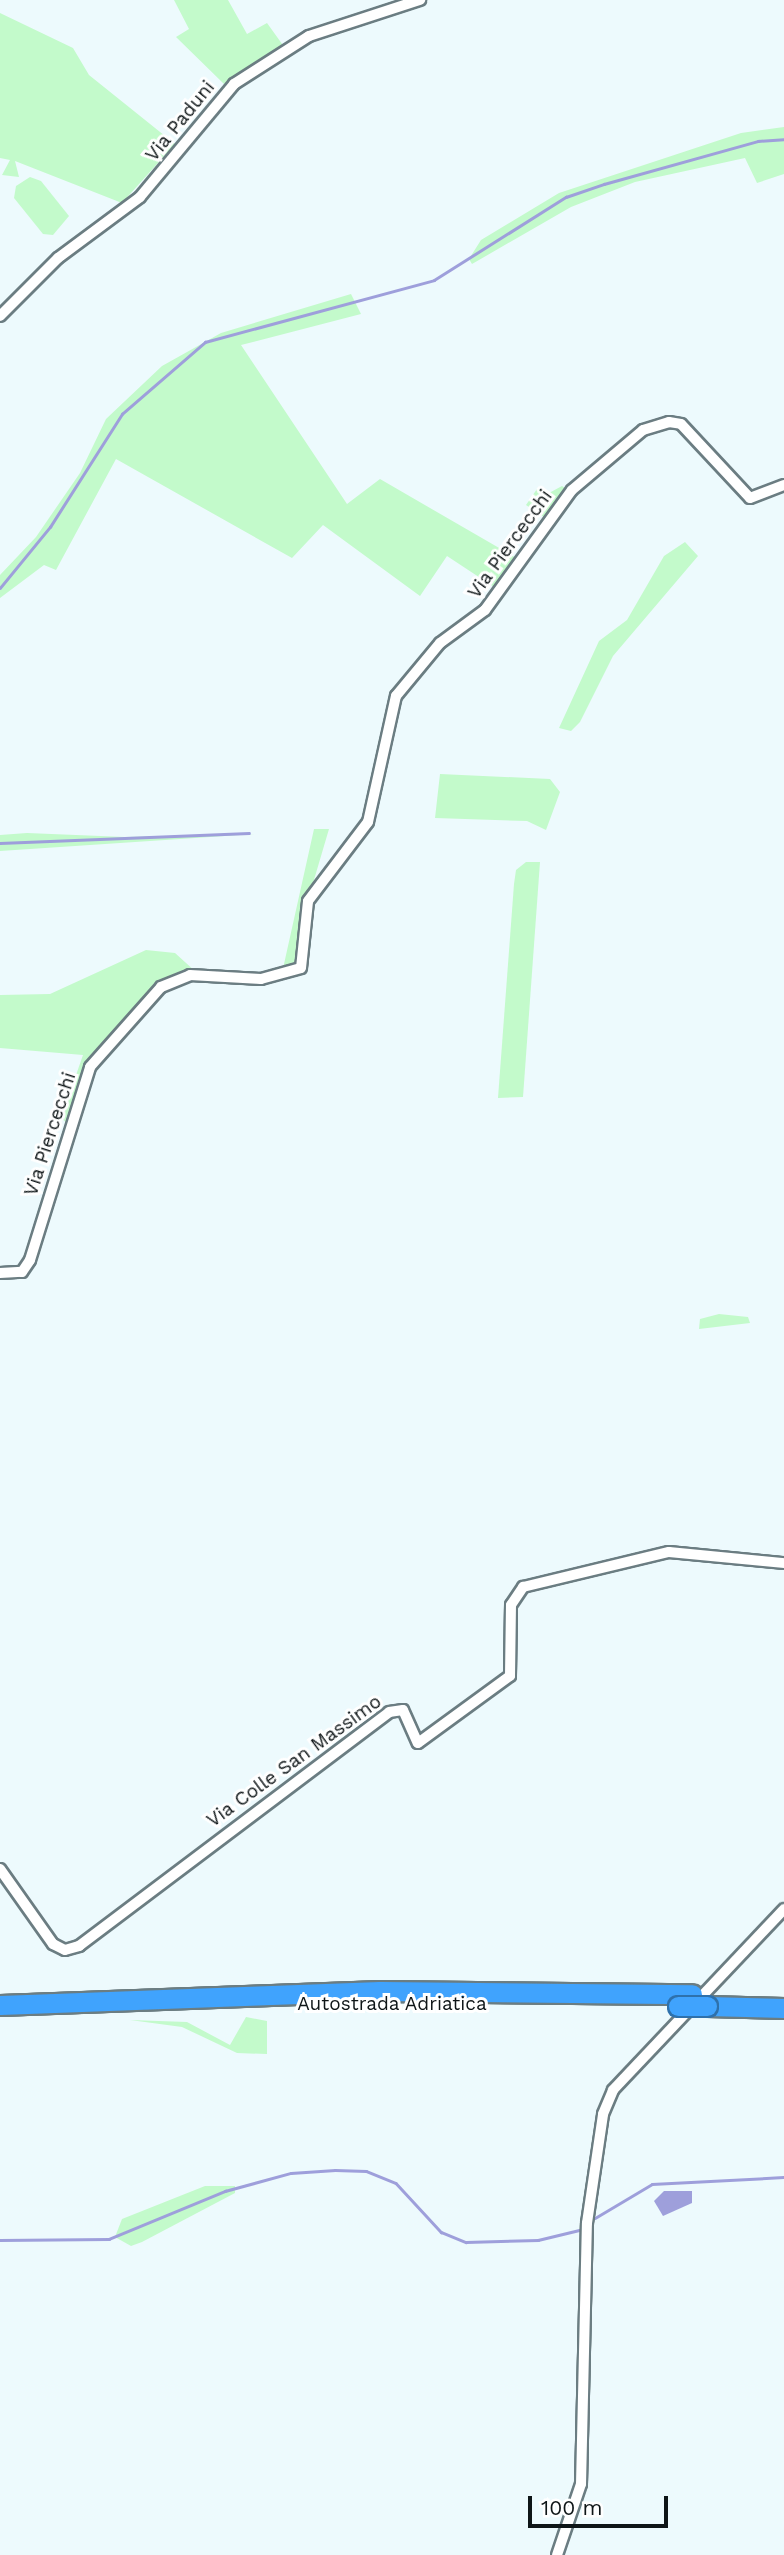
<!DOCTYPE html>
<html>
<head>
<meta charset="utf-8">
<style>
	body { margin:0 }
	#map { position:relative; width:784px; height:2555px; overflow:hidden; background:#edfafd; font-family:"Work Sans",sans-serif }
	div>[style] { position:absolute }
	.green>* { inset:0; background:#c3facb }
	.water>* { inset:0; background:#9e9fdb }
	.stream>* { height:2.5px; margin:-1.25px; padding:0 1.25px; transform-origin:1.25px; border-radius:1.25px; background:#9e9fdb }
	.roads { filter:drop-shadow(2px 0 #6b7d82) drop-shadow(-2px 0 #6b7d82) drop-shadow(0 2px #6b7d82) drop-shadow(0 -2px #6b7d82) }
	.minor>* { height:10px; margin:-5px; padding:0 5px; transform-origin:5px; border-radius:5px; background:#fff }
	.motorway>* { height:19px; margin:-9.5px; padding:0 9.5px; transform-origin:9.5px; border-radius:9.5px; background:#40a3fd }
	.bridges { filter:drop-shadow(2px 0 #2e71ac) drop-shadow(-2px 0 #2e71ac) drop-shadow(0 2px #2e71ac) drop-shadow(0 -2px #2e71ac) }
	.motorway-bridge>* { height:19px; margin:-9.5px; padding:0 9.5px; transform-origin:9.5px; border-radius:9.5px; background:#40a3fd }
	span { translate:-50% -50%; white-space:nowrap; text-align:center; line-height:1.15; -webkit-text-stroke:6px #fff; paint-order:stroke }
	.street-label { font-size:19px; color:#0e1517 }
	.scale { position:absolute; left:528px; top:2496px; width:140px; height:32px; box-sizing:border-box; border:4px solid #0e1517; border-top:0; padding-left:9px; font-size:21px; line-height:24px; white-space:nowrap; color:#0e1517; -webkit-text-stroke:5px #fff; paint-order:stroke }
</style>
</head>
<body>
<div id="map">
	<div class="green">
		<i style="clip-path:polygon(174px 0,228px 0,247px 34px,267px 23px,285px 48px,224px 84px,176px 37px,189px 29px)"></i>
		<i style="clip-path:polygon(0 13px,73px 48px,89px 75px,175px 144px,122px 203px,15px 161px,19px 177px,2px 175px,10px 160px,0 158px)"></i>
		<i style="clip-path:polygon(784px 127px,784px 174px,757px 183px,745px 158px,635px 182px,571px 207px,472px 264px,469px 259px,481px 240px,559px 193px,741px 133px)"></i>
		<i style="clip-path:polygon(30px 177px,41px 181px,69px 216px,53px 235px,43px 234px,14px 198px,16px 186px)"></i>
		<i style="clip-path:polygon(351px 294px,361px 314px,241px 345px,347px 504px,380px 479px,518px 559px,497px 589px,447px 556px,420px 596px,323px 525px,292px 558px,116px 459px,56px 570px,44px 565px,0 598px,0 575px,36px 537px,80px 473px,106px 419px,162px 366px,221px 333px)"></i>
		<i style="clip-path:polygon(562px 486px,568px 490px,548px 520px,526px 505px,537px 489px,549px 493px)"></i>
		<i style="clip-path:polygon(685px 542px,698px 556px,613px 656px,580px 722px,571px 731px,559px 728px,599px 641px,627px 620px,664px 556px)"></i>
		<i style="clip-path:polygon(440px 774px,550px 779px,560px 792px,546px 830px,527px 821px,435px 818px)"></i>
		<i style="clip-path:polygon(314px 829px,329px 829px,311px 890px,300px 967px,282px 973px)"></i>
		<i style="clip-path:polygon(27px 833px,125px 837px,255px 834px,0 851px,0 835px)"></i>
		<i style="clip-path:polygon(526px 862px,540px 862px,523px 1097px,498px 1098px,514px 884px,516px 870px)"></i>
		<i style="clip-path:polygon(146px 950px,175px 953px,196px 972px,176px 975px,90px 1065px,67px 1123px,61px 1118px,83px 1055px,0 1048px,0 995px,50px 994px)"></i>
		<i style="clip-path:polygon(719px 1314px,748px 1317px,750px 1323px,699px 1329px,700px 1319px)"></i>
		<i style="clip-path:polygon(246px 2017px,267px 2021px,267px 2054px,237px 2053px,182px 2027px,130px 2020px,187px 2022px,230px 2045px)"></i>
		<i style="clip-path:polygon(205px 2186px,235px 2186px,235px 2193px,142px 2242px,131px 2246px,115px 2237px,122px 2219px)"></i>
	</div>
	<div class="water">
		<i style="clip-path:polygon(664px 2191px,692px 2191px,692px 2203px,663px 2216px,654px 2201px)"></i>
	</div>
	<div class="stream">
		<i style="left:0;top:588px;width:79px;rotate:-50.7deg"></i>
		<i style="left:50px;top:527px;width:134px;rotate:-57.5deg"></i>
		<i style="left:122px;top:414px;width:110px;rotate:-40.9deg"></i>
		<i style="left:205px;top:342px;width:237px;rotate:-15.1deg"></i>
		<i style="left:434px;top:280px;width:156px;rotate:-32.2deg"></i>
		<i style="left:566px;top:197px;width:40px;rotate:-18.9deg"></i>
		<i style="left:604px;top:184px;width:160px;rotate:-15.6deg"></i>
		<i style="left:758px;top:141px;width:26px;rotate:-4deg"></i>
		<i style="left:0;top:843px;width:249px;rotate:-2.3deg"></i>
		<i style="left:595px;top:2218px;width:66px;rotate:-30.8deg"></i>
		<i style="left:652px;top:2184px;width:132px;rotate:-3deg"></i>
		<i style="left:0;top:2240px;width:109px;rotate:-0.5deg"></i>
		<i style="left:109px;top:2239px;width:126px;rotate:-22.5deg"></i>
		<i style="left:225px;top:2191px;width:68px;rotate:-15.3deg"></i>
		<i style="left:291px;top:2173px;width:44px;rotate:-3.9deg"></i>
		<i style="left:335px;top:2170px;width:31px;rotate:2deg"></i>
		<i style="left:366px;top:2171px;width:32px;rotate:22deg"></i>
		<i style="left:396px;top:2183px;width:67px;rotate:47.4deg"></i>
		<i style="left:441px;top:2232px;width:27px;rotate:22deg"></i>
		<i style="left:466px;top:2242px;width:72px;rotate:-1.6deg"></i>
		<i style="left:538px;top:2240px;width:42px;rotate:-13.7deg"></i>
	</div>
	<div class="roads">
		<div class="minor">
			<i style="left:0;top:316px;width:82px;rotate:-45deg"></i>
			<i style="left:58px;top:258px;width:102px;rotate:-36.6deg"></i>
			<i style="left:140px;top:197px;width:147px;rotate:-50.2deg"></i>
			<i style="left:234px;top:84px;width:89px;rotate:-32.6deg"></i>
			<i style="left:309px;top:36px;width:117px;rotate:-18deg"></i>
			<i style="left:0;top:1273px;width:22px;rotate:-3deg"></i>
			<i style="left:22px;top:1272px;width:14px;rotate:-56deg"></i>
			<i style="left:30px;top:1260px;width:202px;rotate:-72.7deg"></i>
			<i style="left:90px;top:1067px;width:107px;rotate:-48.4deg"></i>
			<i style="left:161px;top:987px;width:31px;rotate:-22deg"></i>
			<i style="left:190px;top:975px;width:71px;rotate:3.2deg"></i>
			<i style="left:261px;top:979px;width:41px;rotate:-15.4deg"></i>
			<i style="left:301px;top:968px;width:67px;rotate:-84deg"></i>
			<i style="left:308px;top:901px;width:99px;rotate:-52.8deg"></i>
			<i style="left:368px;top:822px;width:129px;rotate:-77.5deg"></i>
			<i style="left:396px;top:696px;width:69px;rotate:-50.3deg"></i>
			<i style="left:440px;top:643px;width:56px;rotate:-36.3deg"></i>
			<i style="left:485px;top:610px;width:148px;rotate:-54.1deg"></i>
			<i style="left:572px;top:490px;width:93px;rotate:-40.2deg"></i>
			<i style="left:643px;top:430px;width:27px;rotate:-17deg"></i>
			<i style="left:669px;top:422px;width:12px;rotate:9deg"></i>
			<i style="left:681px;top:424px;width:101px;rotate:47deg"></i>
			<i style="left:750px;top:498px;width:36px;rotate:-21deg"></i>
			<i style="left:0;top:1869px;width:92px;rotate:54.8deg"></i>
			<i style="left:53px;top:1944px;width:13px;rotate:27deg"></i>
			<i style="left:65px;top:1950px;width:15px;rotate:-16deg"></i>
			<i style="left:79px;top:1946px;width:388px;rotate:-37deg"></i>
			<i style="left:389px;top:1712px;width:14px;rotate:-8deg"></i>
			<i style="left:403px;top:1710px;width:36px;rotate:66deg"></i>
			<i style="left:418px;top:1743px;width:114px;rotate:-36.1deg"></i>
			<i style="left:510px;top:1676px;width:71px;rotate:-89.2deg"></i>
			<i style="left:511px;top:1605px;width:22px;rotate:-56deg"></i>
			<i style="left:523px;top:1587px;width:150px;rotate:-13.5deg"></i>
			<i style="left:669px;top:1552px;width:116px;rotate:5.5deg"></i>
			<i style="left:557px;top:2555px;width:75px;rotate:-71.3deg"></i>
			<i style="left:581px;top:2484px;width:261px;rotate:-88.7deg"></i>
			<i style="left:587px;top:2223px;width:110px;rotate:-81.6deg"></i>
			<i style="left:603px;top:2114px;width:26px;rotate:-67deg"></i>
			<i style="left:613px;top:2090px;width:249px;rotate:-46.6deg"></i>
		</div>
		<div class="motorway">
			<i style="left:0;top:2005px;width:380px;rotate:-2.1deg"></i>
			<i style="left:380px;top:1991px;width:312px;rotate:0.6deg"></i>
			<i style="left:707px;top:2006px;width:77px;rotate:1.5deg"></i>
		</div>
	</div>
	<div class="bridges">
		<div class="motorway-bridge">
			<i style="left:678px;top:2006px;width:29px"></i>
		</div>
	</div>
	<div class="street-label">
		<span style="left:180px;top:121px;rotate:-51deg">Via Paduni</span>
		<span style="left:510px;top:544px;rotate:-54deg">Via Piercecchi</span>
		<span style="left:50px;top:1134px;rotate:-72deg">Via Piercecchi</span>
		<span style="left:294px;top:1761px;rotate:-36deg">Via Colle San Massimo</span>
		<span style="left:392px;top:2004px">Autostrada Adriatica</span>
	</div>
	<div class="scale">100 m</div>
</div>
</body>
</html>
